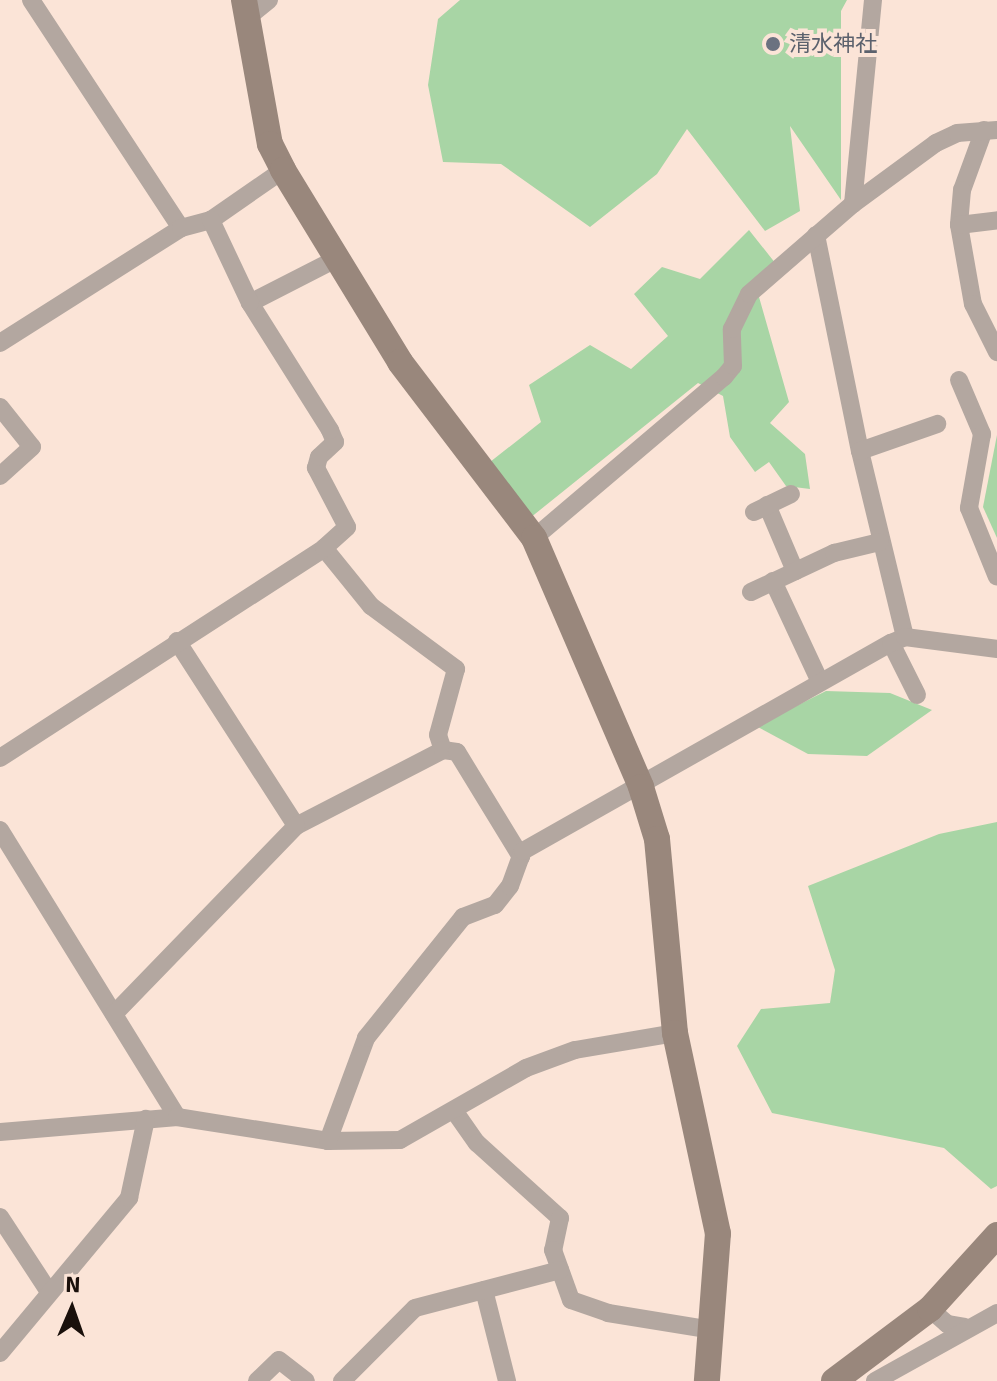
<!DOCTYPE html>
<html>
<head>
<meta charset="utf-8">
<style>
	body { margin:0 }
	#map { position:relative; width:997px; height:1381px; overflow:hidden; background:#fbe4d7; font-family:Signika,"Noto Sans JP",sans-serif }
	div>[style] { position:absolute }
	.green>* { inset:0; background:#a8d5a5 }
	.street>* { height:18px; margin:-9px; padding:0 9px; transform-origin:9px; border-radius:9px; background:#b3a7a0 }
	.secondary>* { height:26px; margin:-13px; padding:0 13px; transform-origin:13px; border-radius:13px; background:#99877c }
	.dots>* { width:22px; height:22px; translate:-50% -50%; box-sizing:border-box; border:4px solid #fbe4d7; border-radius:50% }
	span { translate:-50% -50%; white-space:nowrap; text-align:center; line-height:1.15; -webkit-text-stroke:8px #fbe4d7; paint-order:stroke }
	.worship-label { font-size:22px; color:#5b616d }
	.left { translate:0 -50%; text-align:left }
	.north { position:absolute; left:32px; top:1269px; width:80px; height:80px; -webkit-text-stroke:6px #fbe4d7; paint-order:stroke; rotate:2deg; font-size:22px; font-weight:700; line-height:32px; text-align:center; color:#1a100b }
	.north::after { content:''; display:block; margin:auto; width:28px; height:36px; background:#1a100b; clip-path:polygon(50% 0,100% 100%,50% 72%,0 100%) }
</style>
</head>
<body>
<div id="map">
	<div class="green">
		<i style="clip-path:polygon(460px 0,847px 0,841px 11px,841px 200px,790px 126px,800px 211px,765px 231px,687px 129px,657px 174px,590px 227px,501px 164px,443px 162px,428px 85px,438px 19px)"></i>
		<i style="clip-path:polygon(749px 230px,776px 264px,759px 297px,789px 402px,770px 423px,805px 454px,810px 489px,786px 486px,769px 462px,755px 472px,730px 437px,723px 396px,698px 383px,530px 518px,490px 462px,541px 422px,529px 385px,590px 345px,631px 369px,668px 336px,634px 294px,662px 267px,700px 279px)"></i>
		<i style="clip-path:polygon(997px 435px,997px 538px,983px 507px)"></i>
		<i style="clip-path:polygon(826px 691px,890px 693px,932px 710px,867px 756px,808px 754px,756px 726px)"></i>
		<i style="clip-path:polygon(997px 822px,997px 1186px,991px 1189px,944px 1148px,772px 1113px,737px 1046px,761px 1009px,830px 1003px,835px 970px,808px 886px,939px 834px)"></i>
	</div>
	<div class="street">
		<i style="left:31px;top:0;width:273px;rotate:56.7deg"></i>
		<i style="left:248px;top:17px;width:27px;rotate:-39deg"></i>
		<i style="left:984px;top:130px;width:64px;rotate:110.1deg"></i>
		<i style="left:962px;top:190px;width:35px;rotate:95deg"></i>
		<i style="left:959px;top:225px;width:80px;rotate:80deg"></i>
		<i style="left:973px;top:304px;width:54px;rotate:63.4deg"></i>
		<i style="left:853px;top:204px;width:205px;rotate:-84.4deg"></i>
		<i style="left:959px;top:225px;width:38px;rotate:-7deg"></i>
		<i style="left:816px;top:235px;width:220px;rotate:78.5deg"></i>
		<i style="left:860px;top:451px;width:191px;rotate:76.4deg"></i>
		<i style="left:250px;top:303px;width:97px;rotate:-27.1deg"></i>
		<i style="left:0;top:343px;width:214px;rotate:-32.4deg"></i>
		<i style="left:181px;top:228px;width:31px;rotate:-15deg"></i>
		<i style="left:211px;top:220px;width:88px;rotate:-34.8deg"></i>
		<i style="left:959px;top:380px;width:59px;rotate:66.9deg"></i>
		<i style="left:982px;top:434px;width:75px;rotate:100deg"></i>
		<i style="left:969px;top:508px;width:74px;rotate:67.9deg"></i>
		<i style="left:0;top:407px;width:51px;rotate:51.3deg"></i>
		<i style="left:32px;top:447px;width:43px;rotate:137.8deg"></i>
		<i style="left:860px;top:451px;width:82px;rotate:-19.3deg"></i>
		<i style="left:767px;top:505px;width:72px;rotate:67deg"></i>
		<i style="left:754px;top:512px;width:41px;rotate:-25.9deg"></i>
		<i style="left:534px;top:538px;width:249px;rotate:-40.3deg"></i>
		<i style="left:724px;top:377px;width:14px;rotate:-51deg"></i>
		<i style="left:733px;top:366px;width:37px;rotate:-92deg"></i>
		<i style="left:732px;top:329px;width:39px;rotate:-64deg"></i>
		<i style="left:749px;top:294px;width:138px;rotate:-40.9deg"></i>
		<i style="left:853px;top:204px;width:103px;rotate:-36.3deg"></i>
		<i style="left:936px;top:143px;width:23px;rotate:-25deg"></i>
		<i style="left:957px;top:133px;width:40px;rotate:-4.3deg"></i>
		<i style="left:324px;top:548px;width:75px;rotate:51deg"></i>
		<i style="left:371px;top:606px;width:106px;rotate:36.5deg"></i>
		<i style="left:456px;top:669px;width:68px;rotate:105.3deg"></i>
		<i style="left:438px;top:735px;width:16px;rotate:72deg"></i>
		<i style="left:773px;top:581px;width:111px;rotate:65deg"></i>
		<i style="left:751px;top:592px;width:92px;rotate:-25.2deg"></i>
		<i style="left:834px;top:553px;width:47px;rotate:-13.4deg"></i>
		<i style="left:177px;top:641px;width:220px;rotate:57.2deg"></i>
		<i style="left:296px;top:826px;width:165px;rotate:-27.3deg"></i>
		<i style="left:443px;top:750px;width:14px;rotate:8deg"></i>
		<i style="left:457px;top:752px;width:123px;rotate:58.6deg"></i>
		<i style="left:891px;top:643px;width:58px;rotate:63.4deg"></i>
		<i style="left:0;top:758px;width:386px;rotate:-32.9deg"></i>
		<i style="left:324px;top:548px;width:31px;rotate:-42deg"></i>
		<i style="left:347px;top:527px;width:67px;rotate:-117.7deg"></i>
		<i style="left:316px;top:468px;width:11px;rotate:-75deg"></i>
		<i style="left:319px;top:457px;width:22px;rotate:-43deg"></i>
		<i style="left:335px;top:442px;width:13px;rotate:-113deg"></i>
		<i style="left:330px;top:430px;width:150px;rotate:-122.2deg"></i>
		<i style="left:250px;top:303px;width:92px;rotate:-115.2deg"></i>
		<i style="left:0;top:830px;width:337px;rotate:58.3deg"></i>
		<i style="left:114px;top:1014px;width:262px;rotate:-45.9deg"></i>
		<i style="left:455px;top:1112px;width:38px;rotate:55deg"></i>
		<i style="left:477px;top:1143px;width:112px;rotate:42.1deg"></i>
		<i style="left:560px;top:1218px;width:33px;rotate:102deg"></i>
		<i style="left:553px;top:1250px;width:53px;rotate:70.2deg"></i>
		<i style="left:571px;top:1300px;width:39px;rotate:19deg"></i>
		<i style="left:608px;top:1313px;width:105px;rotate:9.3deg"></i>
		<i style="left:0;top:1132px;width:178px;rotate:-4.8deg"></i>
		<i style="left:177px;top:1117px;width:153px;rotate:9deg"></i>
		<i style="left:328px;top:1141px;width:72px;rotate:-0.8deg"></i>
		<i style="left:400px;top:1140px;width:145px;rotate:-29.7deg"></i>
		<i style="left:526px;top:1068px;width:52px;rotate:-20.2deg"></i>
		<i style="left:575px;top:1050px;width:101px;rotate:-9.6deg"></i>
		<i style="left:328px;top:1141px;width:110px;rotate:-69.7deg"></i>
		<i style="left:366px;top:1038px;width:155px;rotate:-51.3deg"></i>
		<i style="left:463px;top:917px;width:34px;rotate:-21deg"></i>
		<i style="left:495px;top:905px;width:24px;rotate:-52deg"></i>
		<i style="left:510px;top:886px;width:37px;rotate:-70deg"></i>
		<i style="left:523px;top:851px;width:423px;rotate:-29.5deg"></i>
		<i style="left:891px;top:643px;width:15px;rotate:-23deg"></i>
		<i style="left:905px;top:637px;width:93px;rotate:7.4deg"></i>
		<i style="left:0;top:1217px;width:90px;rotate:56.8deg"></i>
		<i style="left:484px;top:1290px;width:94px;rotate:75.8deg"></i>
		<i style="left:930px;top:1309px;width:23px;rotate:41deg"></i>
		<i style="left:947px;top:1324px;width:18px;rotate:9deg"></i>
		<i style="left:0;top:1353px;width:202px;rotate:-50.2deg"></i>
		<i style="left:129px;top:1198px;width:81px;rotate:-77.9deg"></i>
		<i style="left:257px;top:1381px;width:30px;rotate:-44deg"></i>
		<i style="left:279px;top:1360px;width:34px;rotate:38deg"></i>
		<i style="left:342px;top:1381px;width:103px;rotate:-45deg"></i>
		<i style="left:415px;top:1308px;width:150px;rotate:-14.7deg"></i>
		<i style="left:875px;top:1381px;width:140px;rotate:-29.1deg"></i>
	</div>
	<div class="secondary">
		<i style="left:244px;top:0;width:146px;rotate:79.8deg"></i>
		<i style="left:270px;top:144px;width:29px;rotate:63deg"></i>
		<i style="left:283px;top:170px;width:225px;rotate:58.6deg"></i>
		<i style="left:400px;top:362px;width:221px;rotate:52.7deg"></i>
		<i style="left:534px;top:538px;width:271px;rotate:66.7deg"></i>
		<i style="left:641px;top:787px;width:54px;rotate:72.9deg"></i>
		<i style="left:657px;top:839px;width:195px;rotate:84.7deg"></i>
		<i style="left:675px;top:1033px;width:205px;rotate:77.9deg"></i>
		<i style="left:718px;top:1233px;width:148px;rotate:94.3deg"></i>
		<i style="left:834px;top:1381px;width:120px;rotate:-36.9deg"></i>
		<i style="left:930px;top:1309px;width:100px;rotate:-47.8deg"></i>
	</div>
	<div class="dots">
		<i style="left:773px;top:44px;background:#6b7280"></i>
	</div>
	<div class="worship-label">
		<span class="left" style="left:789px;top:44px">清水神社</span>
	</div>
	<div class="north">N</div>
</div>
</body>
</html>
